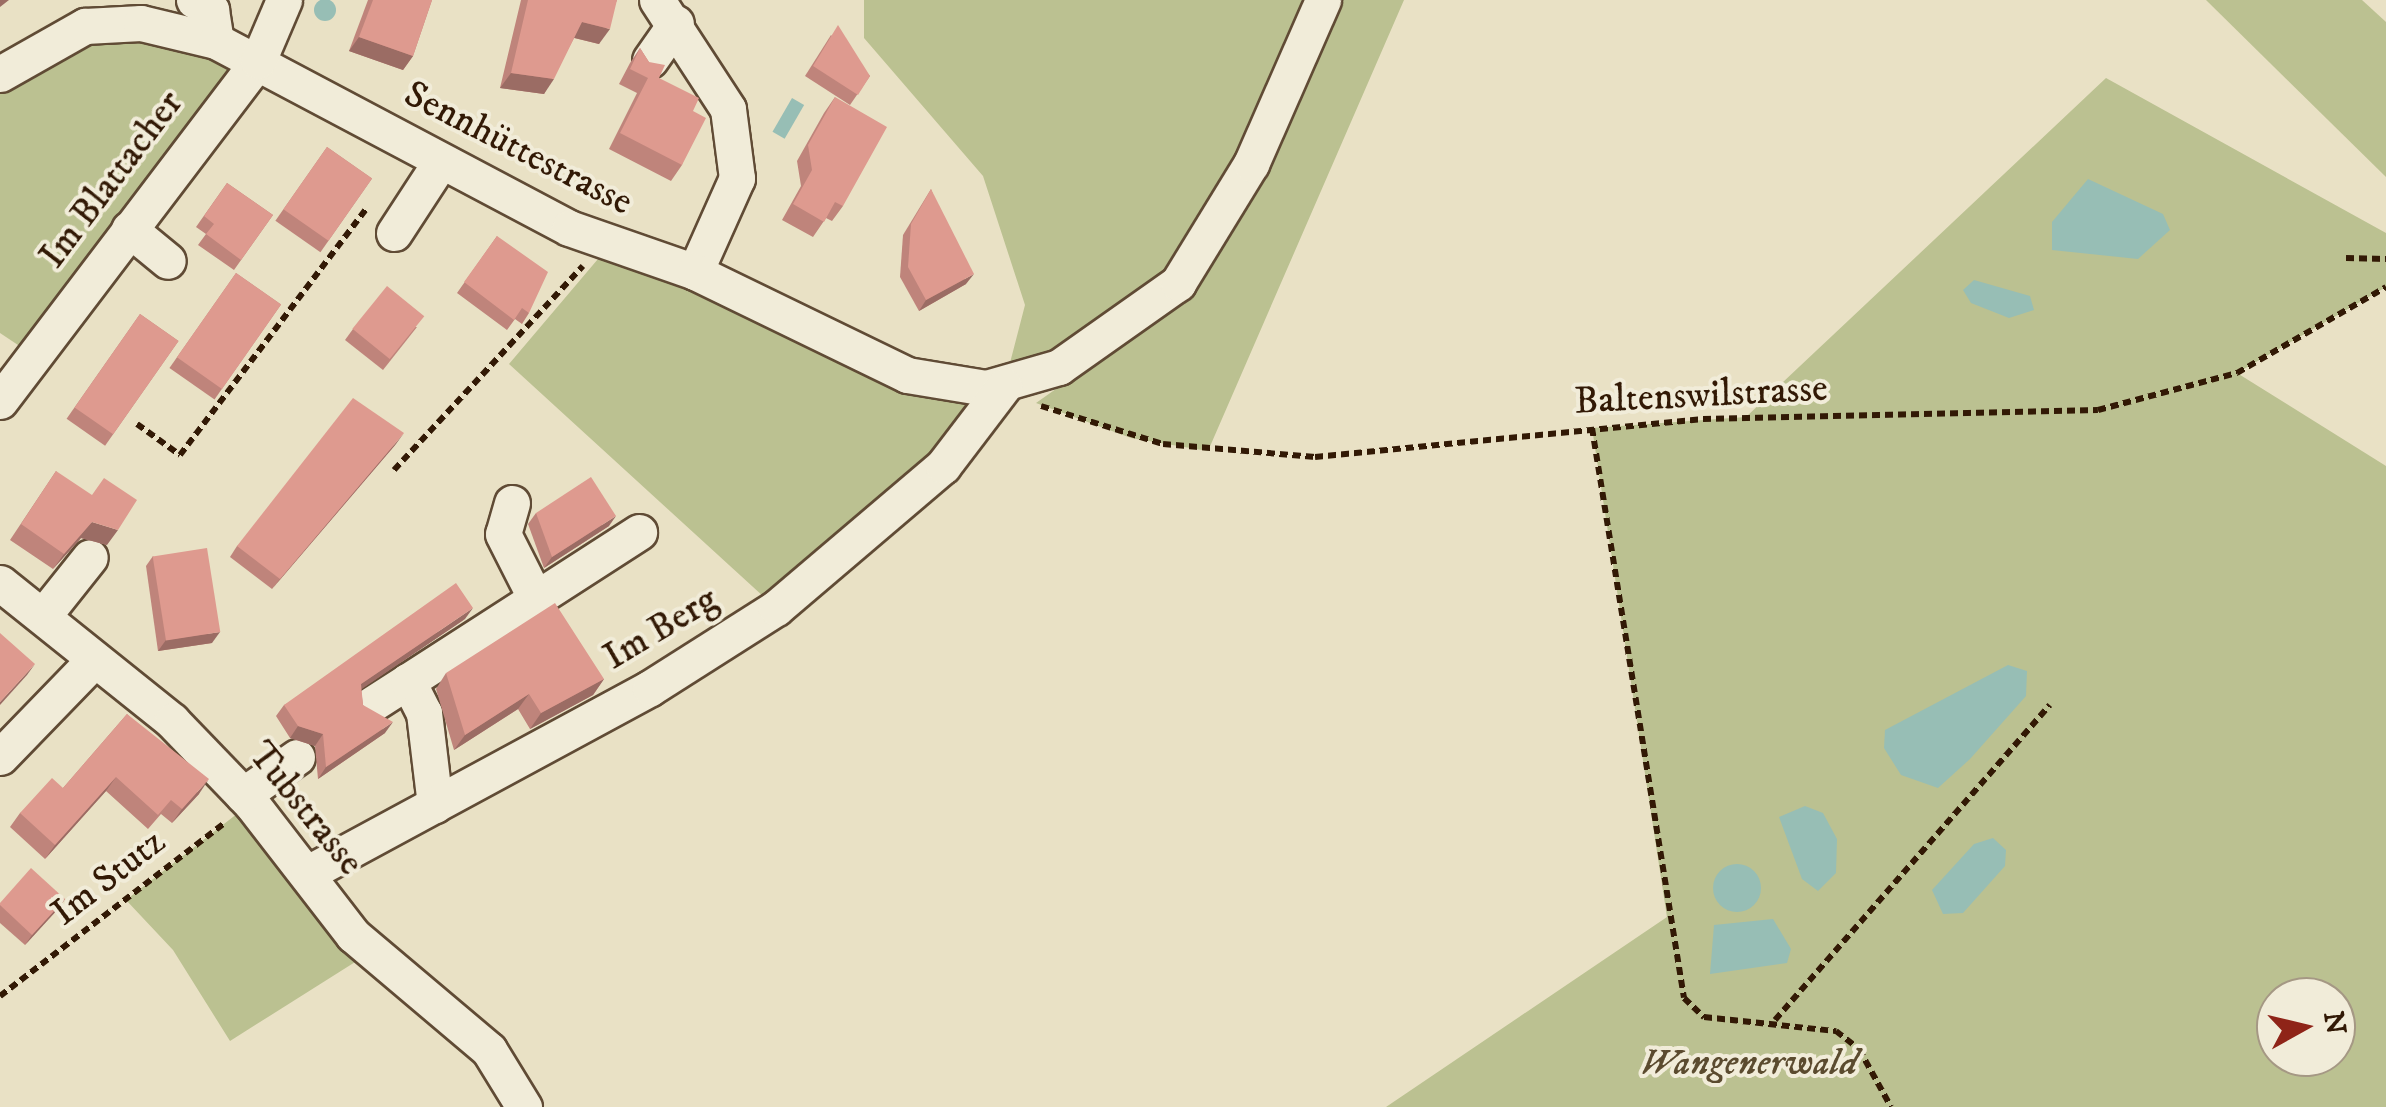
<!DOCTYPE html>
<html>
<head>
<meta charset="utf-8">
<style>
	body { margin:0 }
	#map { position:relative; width:2386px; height:1107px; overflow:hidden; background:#e9e1c5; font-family:"IM FELL DW Pica",serif }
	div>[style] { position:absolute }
	.green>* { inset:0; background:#bbc191 }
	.water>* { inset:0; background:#97beb5; transform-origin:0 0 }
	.round { border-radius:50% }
	.path>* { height:6px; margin-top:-3px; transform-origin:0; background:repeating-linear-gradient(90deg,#321905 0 8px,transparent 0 13px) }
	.roads { filter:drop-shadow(2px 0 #604b35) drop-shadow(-2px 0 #604b35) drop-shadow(0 2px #604b35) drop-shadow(0 -2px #604b35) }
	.minor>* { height:35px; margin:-17.5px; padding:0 17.5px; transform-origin:17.5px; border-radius:17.5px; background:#f1ecd9 }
	.wall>* { inset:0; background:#bf847b; transform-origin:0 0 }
	.shaded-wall>* { inset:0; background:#9b6c64 }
	.building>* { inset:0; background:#de9a8f; transform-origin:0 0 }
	span { translate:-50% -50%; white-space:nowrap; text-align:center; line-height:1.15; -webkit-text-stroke:8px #f1ecd9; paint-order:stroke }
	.street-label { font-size:38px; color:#321905 }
	.park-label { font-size:38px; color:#5b4b2f; font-style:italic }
	.north { position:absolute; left:2256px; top:977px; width:100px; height:100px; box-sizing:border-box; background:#f1ecd9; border:2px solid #a59884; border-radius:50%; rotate:82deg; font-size:28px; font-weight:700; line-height:40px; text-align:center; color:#321905 }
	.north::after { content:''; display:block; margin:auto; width:35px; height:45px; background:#8f2418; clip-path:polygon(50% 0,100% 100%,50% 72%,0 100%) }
</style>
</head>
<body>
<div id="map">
	<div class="green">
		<i style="clip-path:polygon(864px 0,1323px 0,1216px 232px,776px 608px,509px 364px,609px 246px,860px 357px,1004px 386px,1025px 305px,983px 176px,864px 38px)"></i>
		<i style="clip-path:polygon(1340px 0,1404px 0,1208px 451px,1131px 438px,1036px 403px,1185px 298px,1267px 172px)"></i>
		<i style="clip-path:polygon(2206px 0,2362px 0,2386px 22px,2386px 177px)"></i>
		<i style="clip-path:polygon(85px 26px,258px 61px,33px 355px,0 333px,0 74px)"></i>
		<i style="clip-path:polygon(evenodd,2106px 78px,2386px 233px,2386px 287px,2237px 373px,2386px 466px,2386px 1107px,1386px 1107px,1667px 917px,1592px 428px,1746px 417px,2106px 78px,2276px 997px,2336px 997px,2336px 1057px,2276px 1057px,2276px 997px)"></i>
		<i style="clip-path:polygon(251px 803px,371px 952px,230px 1041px,173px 950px,126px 900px)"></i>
	</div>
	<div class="water">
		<i class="round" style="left:314px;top:-1px;width:22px;height:22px"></i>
		<i style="left:792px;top:98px;width:14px;height:39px;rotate:30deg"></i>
		<i style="clip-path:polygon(2088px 179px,2163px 214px,2170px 230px,2138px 259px,2052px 250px,2052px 222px)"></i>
		<i style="clip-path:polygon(1974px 280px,2030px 296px,2034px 310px,2009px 318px,1971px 303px,1963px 290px)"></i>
		<i style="clip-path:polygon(2008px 665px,2027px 671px,2026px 696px,1970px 759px,1938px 788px,1901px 775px,1884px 748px,1885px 730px)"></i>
		<i style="clip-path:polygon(1805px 806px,1823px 813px,1837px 839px,1836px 873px,1818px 891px,1802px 879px,1779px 817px)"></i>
		<i style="clip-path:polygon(1993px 838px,2006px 850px,2005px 866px,1963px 913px,1943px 914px,1932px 890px,1974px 844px)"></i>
		<i class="round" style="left:1713px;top:864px;width:48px;height:48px"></i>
		<i style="clip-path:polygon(1773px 919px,1791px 949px,1787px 963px,1710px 974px,1714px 925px)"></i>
	</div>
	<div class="path">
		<i style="left:2346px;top:258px;width:40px;rotate:1.4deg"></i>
		<i style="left:1041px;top:406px;width:128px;rotate:17.3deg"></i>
		<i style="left:1163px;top:444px;width:153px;rotate:4.9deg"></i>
		<i style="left:1315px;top:457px;width:390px;rotate:-5.6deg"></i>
		<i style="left:1703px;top:419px;width:395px;rotate:-1.3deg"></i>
		<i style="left:2098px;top:410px;width:144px;rotate:-14.9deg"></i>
		<i style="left:2237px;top:373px;width:172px;rotate:-30deg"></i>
		<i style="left:137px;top:424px;width:53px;rotate:35.8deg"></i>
		<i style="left:180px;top:455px;width:308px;rotate:-52.9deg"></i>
		<i style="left:1592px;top:428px;width:577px;rotate:80.83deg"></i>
		<i style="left:1684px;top:998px;width:28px;rotate:44deg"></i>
		<i style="left:1704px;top:1017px;width:133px;rotate:6.1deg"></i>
		<i style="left:1836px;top:1031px;width:29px;rotate:38deg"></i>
		<i style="left:1859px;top:1049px;width:66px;rotate:61.1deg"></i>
		<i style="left:394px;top:470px;width:278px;rotate:-47.2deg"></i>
		<i style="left:0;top:996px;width:284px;rotate:-37.6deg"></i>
		<i style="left:1775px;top:1020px;width:418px;rotate:-48.9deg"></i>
	</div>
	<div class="roads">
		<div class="minor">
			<i style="left:194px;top:0;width:20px;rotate:30deg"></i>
			<i style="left:211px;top:10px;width:31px;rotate:81deg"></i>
			<i style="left:657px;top:0;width:130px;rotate:56.9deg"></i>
			<i style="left:728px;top:109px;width:70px;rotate:82.6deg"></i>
			<i style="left:737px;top:178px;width:103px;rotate:114.1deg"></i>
			<i style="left:650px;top:60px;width:45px;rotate:-54.9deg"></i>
			<i style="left:0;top:74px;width:98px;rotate:-29.5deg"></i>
			<i style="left:85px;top:26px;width:56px;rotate:-3.1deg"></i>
			<i style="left:141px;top:23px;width:77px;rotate:13.5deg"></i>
			<i style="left:216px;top:41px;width:399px;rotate:27.9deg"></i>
			<i style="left:569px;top:228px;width:133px;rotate:19.2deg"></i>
			<i style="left:695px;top:272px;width:236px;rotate:25.9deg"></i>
			<i style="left:907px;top:375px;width:80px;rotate:9.3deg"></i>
			<i style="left:986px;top:388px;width:76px;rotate:-16deg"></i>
			<i style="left:1059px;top:367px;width:146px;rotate:-35.2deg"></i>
			<i style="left:1178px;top:283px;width:140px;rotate:-58.5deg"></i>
			<i style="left:1251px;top:164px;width:179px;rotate:-66.3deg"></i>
			<i style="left:129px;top:229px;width:50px;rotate:39.4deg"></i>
			<i style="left:394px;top:233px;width:86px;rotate:-56.9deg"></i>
			<i style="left:0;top:401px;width:427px;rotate:-52.8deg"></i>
			<i style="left:258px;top:61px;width:66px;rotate:-66.9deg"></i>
			<i style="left:512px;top:503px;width:32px;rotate:106deg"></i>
			<i style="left:503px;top:534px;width:73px;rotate:63.1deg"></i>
			<i style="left:0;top:583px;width:221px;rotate:38.7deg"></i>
			<i style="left:172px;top:721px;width:114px;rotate:46.1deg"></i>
			<i style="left:251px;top:803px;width:167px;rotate:52.3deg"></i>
			<i style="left:353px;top:935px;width:178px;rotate:40.2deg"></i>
			<i style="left:489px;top:1050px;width:67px;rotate:58.4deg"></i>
			<i style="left:43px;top:616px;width:75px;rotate:-51.5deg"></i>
			<i style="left:372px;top:704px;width:43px;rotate:-32.6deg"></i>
			<i style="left:0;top:757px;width:135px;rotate:-45.9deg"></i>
			<i style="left:243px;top:795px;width:66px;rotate:-35.1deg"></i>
			<i style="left:435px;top:805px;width:93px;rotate:-96.8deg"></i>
			<i style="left:424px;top:713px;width:36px;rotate:-117deg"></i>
			<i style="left:408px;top:681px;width:275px;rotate:-32.8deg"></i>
			<i style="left:308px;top:873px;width:389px;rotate:-28.4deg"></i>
			<i style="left:650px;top:688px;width:149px;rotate:-32.4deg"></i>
			<i style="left:776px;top:608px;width:219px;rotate:-40.4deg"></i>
			<i style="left:943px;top:466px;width:101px;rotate:-52.7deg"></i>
		</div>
	</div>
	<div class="wall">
		<i style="clip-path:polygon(368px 0,432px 0,413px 56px,403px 70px,349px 51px)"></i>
		<i style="clip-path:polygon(521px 0,617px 0,599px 44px,574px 38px,544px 94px,500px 88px)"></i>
		<i style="clip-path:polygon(831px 35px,870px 76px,850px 105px,805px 76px)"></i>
		<i style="clip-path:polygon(640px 48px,659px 78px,693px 111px,682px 165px,671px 181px,609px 149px,637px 93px,619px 84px,630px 63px)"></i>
		<i style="clip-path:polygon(835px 97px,843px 206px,832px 221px,826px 218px,813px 237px,782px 220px,801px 186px,797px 161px,824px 113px)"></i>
		<i style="left:327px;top:147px;width:55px;height:90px;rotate:35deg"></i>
		<i style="clip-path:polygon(227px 183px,273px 215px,234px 270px,198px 245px,206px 234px,196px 227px)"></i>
		<i style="clip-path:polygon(931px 189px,966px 284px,919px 311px,900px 277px,903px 235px)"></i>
		<i style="clip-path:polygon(497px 236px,529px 313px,522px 324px,515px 319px,507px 330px,457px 293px)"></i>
		<i style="left:236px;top:273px;width:55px;height:116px;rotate:35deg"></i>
		<i style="left:140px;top:314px;width:47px;height:128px;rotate:35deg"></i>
		<i style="clip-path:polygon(417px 327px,383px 370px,345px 340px,353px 329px)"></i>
		<i style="clip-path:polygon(396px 444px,272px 589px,230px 557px,237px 546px)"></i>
		<i style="clip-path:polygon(56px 471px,107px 545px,81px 538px,53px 569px,10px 540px)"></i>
		<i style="clip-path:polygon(536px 513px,609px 526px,544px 568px,528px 524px)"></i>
		<i style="clip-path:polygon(153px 556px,212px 643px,158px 651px,146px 566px)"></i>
		<i style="clip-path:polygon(465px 619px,361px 689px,363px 705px,385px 733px,318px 779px,315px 746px,290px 738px,276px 716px,284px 705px)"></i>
		<i style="clip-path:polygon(446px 673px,604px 679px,593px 695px,530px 729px,518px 709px,454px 750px,436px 689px)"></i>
		<i style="clip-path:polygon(127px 714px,199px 794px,172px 823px,161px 814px,148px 829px,106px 791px,45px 859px,10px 827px,20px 813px,63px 788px)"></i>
		<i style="clip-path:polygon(65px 899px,58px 909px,25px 945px,0 923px,0 903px)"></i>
	</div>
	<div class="shaded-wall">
		<i style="clip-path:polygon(0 0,9px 0,0 7px)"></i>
		<i style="clip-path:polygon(582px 22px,610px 29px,599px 44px,571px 37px)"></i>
		<i style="clip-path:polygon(359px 37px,413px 56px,403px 70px,349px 51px)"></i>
		<i style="clip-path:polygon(511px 73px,554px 79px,544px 94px,500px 88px)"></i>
		<i style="clip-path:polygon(974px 274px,966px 284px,919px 311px,926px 300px)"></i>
		<i style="clip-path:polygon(404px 433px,396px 444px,272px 589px,280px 579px)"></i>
		<i style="clip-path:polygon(616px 516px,609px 526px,544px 568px,552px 557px)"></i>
		<i style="clip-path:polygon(92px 522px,118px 530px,107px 545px,81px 538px,53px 569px,64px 554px)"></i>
		<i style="clip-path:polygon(473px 608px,465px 619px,353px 695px,361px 684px)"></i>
		<i style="clip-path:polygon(220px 632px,212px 643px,158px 651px,166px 640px)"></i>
		<i style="clip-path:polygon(35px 664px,27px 675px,0 705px,0 702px)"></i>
		<i style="clip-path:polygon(604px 679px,593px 695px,530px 729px,541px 713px)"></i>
		<i style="clip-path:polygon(529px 694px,518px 709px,454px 750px,465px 735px)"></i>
		<i style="clip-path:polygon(393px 722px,385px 733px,318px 779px,326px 767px)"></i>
		<i style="clip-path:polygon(298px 726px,323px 734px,315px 746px,290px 738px)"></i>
		<i style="clip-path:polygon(116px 777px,106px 791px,45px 859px,55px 845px)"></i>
		<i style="clip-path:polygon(209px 779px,199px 794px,172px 823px,182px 809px)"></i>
		<i style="clip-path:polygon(65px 899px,58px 909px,25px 945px,32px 935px)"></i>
	</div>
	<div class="building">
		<i style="clip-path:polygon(373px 0,432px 0,413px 56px,359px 37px)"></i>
		<i style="clip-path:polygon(528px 0,617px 0,610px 29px,582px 22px,554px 79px,511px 73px)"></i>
		<i style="clip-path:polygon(838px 25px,870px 76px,858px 95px,813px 66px)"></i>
		<i style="clip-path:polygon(640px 48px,649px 62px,665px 65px,659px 78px,699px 98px,693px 111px,706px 118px,682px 165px,620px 133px,648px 78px,630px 69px)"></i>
		<i style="clip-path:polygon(835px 97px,887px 127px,843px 206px,835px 202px,824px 222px,793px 204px,812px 170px,808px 145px)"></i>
		<i style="left:327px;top:147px;width:55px;height:76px;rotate:35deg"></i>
		<i style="clip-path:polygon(227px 183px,273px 215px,241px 260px,206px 234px,214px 224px,204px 216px)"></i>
		<i style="clip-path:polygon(931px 189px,974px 274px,926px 300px,908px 267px,911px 224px)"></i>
		<i style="clip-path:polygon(497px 236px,548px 272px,529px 313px,522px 308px,514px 320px,464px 282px)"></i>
		<i style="left:236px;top:273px;width:55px;height:103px;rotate:35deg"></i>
		<i style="left:387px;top:286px;width:48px;height:55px;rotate:39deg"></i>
		<i style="left:140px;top:314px;width:47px;height:114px;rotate:35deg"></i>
		<i style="clip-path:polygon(353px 398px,404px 433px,280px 579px,237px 546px)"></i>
		<i style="clip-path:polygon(56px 471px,92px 495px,104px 478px,137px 500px,118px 530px,92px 522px,64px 554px,21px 524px)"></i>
		<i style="clip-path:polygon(591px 477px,616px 516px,552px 557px,536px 513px)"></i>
		<i style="left:207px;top:548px;width:85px;height:55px;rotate:81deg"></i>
		<i style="clip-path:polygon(456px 583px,473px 608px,361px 684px,363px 705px,393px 722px,326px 767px,323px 734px,298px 726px,284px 705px)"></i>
		<i style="clip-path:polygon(555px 603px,604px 679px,541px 713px,529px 694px,465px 735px,446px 673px)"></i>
		<i style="clip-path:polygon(0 633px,35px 664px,0 702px)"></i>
		<i style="clip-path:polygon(127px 714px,209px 779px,182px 809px,171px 800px,158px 815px,116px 777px,55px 845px,20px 813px,52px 778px,63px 788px)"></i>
		<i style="clip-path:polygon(31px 868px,65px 899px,32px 935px,0 905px,0 903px)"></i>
	</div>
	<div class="street-label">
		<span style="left:518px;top:149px;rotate:27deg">Sennhüttestrasse</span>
		<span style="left:112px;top:180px;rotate:-53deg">Im Blattacher</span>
		<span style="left:1701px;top:396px;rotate:-3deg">Baltenswilstrasse</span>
		<span style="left:661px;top:629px;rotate:-31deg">Im Berg</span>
		<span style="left:305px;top:809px;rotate:51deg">Tubstrasse</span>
		<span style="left:109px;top:878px;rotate:-38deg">Im Stutz</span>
	</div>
	<div class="park-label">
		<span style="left:1749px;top:1064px">Wangenerwald</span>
	</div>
	<div class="north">N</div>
</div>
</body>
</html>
